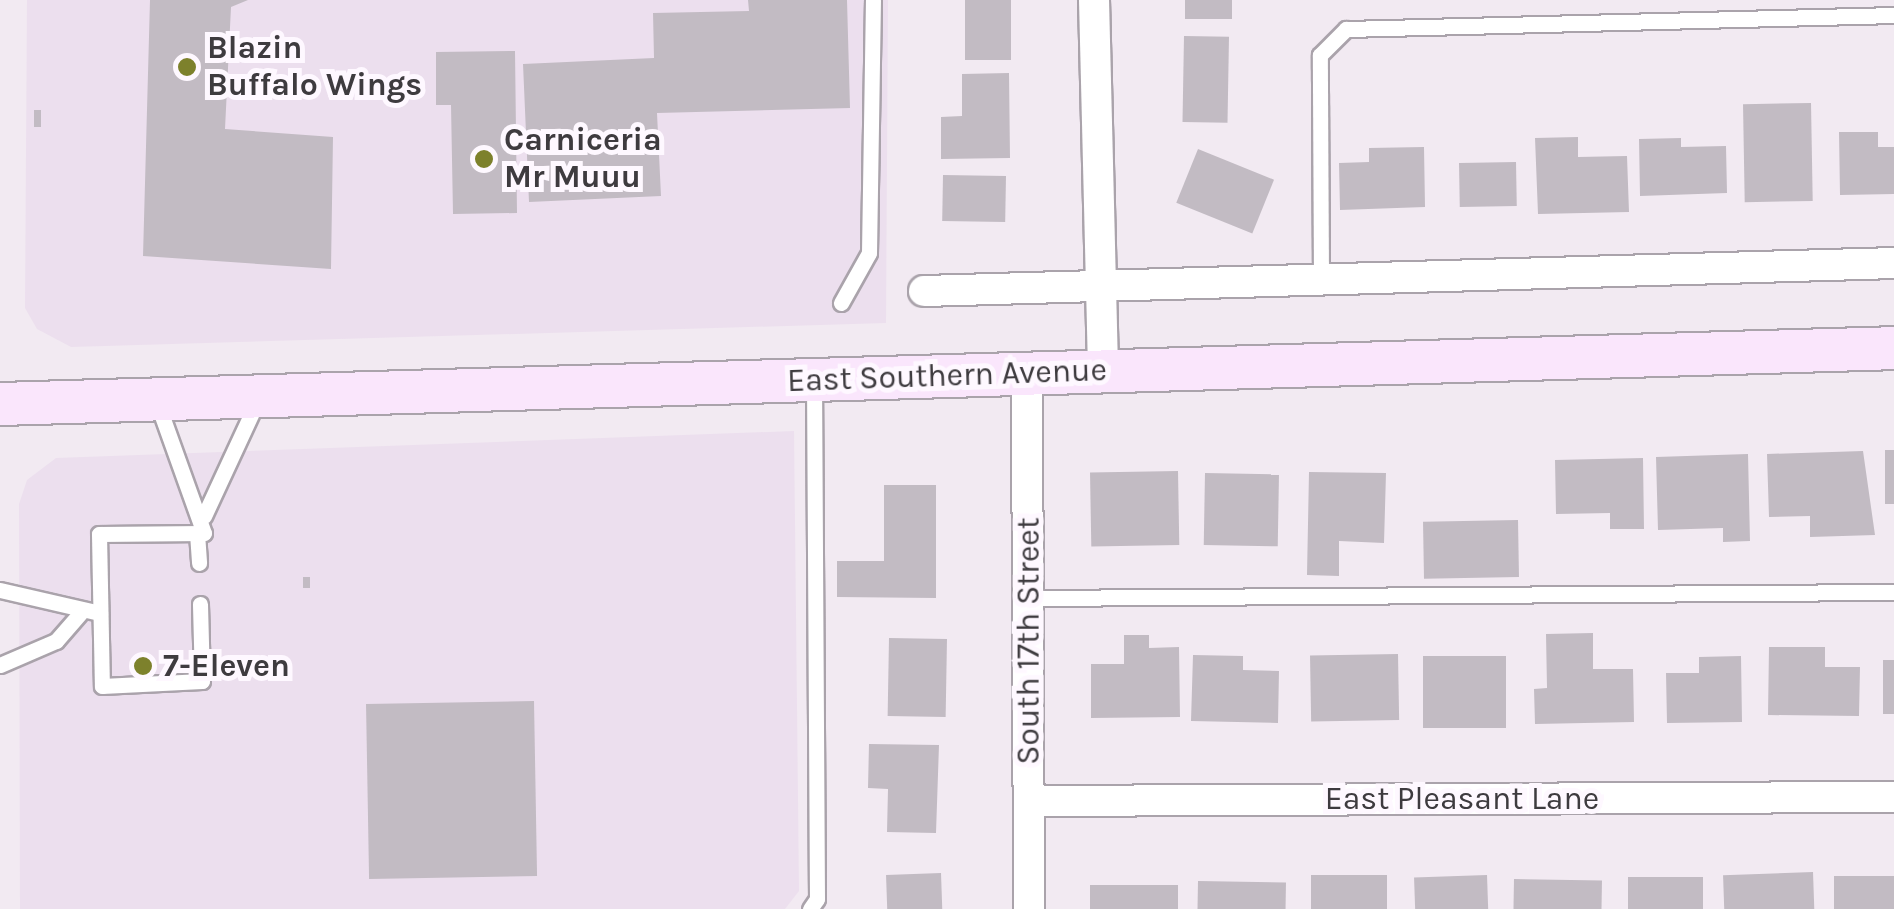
<!DOCTYPE html>
<html>
<head>
<meta charset="utf-8">
<style>
	body { margin:0 }
	#map { position:relative; width:1894px; height:909px; overflow:hidden; background:#f2eaf2; font-family:Karla,sans-serif }
	div>[style] { position:absolute }
	.built>* { inset:0; background:#ecdfee }
	.building>* { inset:0; background:#c2bbc3; transform-origin:0 0 }
	.roads { filter:drop-shadow(2px 0 #aaa3ab) drop-shadow(-2px 0 #aaa3ab) drop-shadow(0 2px #aaa3ab) drop-shadow(0 -2px #aaa3ab) }
	.service>* { height:15px; margin:-7.5px; padding:0 7.5px; transform-origin:7.5px; border-radius:7.5px; background:#fff }
	.minor>* { height:30px; margin:-15px; padding:0 15px; transform-origin:15px; border-radius:15px; background:#fff }
	.secondary>* { height:42px; margin:-21px; padding:0 21px; transform-origin:21px; border-radius:21px; background:#fae6fc }
	.dots>* { width:28px; height:28px; translate:-50% -50%; box-sizing:border-box; border:5px solid #fef8ff; border-radius:50% }
	span { translate:-50% -50%; white-space:nowrap; text-align:center; line-height:1.15; -webkit-text-stroke:10px #fef8ff; paint-order:stroke }
	.poi-label { font-size:32px; color:#3e3b3f; font-weight:700 }
	.left { translate:0 -50%; text-align:left }
	.street-label { font-size:32px; color:#3e3b3f }
</style>
</head>
<body>
<div id="map">
	<div class="built">
		<i style="clip-path:polygon(27px 0,888px 0,886px 323px,71px 347px,37px 329px,25px 308px)"></i>
		<i style="clip-path:polygon(794px 431px,799px 891px,785px 909px,20px 909px,19px 504px,27px 480px,56px 458px)"></i>
	</div>
	<div class="building">
		<i style="clip-path:polygon(150px 0,248px 0,231px 7px,225px 129px,333px 137px,331px 269px,143px 256px)"></i>
		<i style="clip-path:polygon(748px 0,847px 0,850px 108px,657px 113px,661px 196px,529px 202px,523px 64px,654px 58px,653px 13px,749px 11px)"></i>
		<i style="left:965px;top:0;width:46px;height:60px"></i>
		<i style="left:1185px;top:0;width:47px;height:19px"></i>
		<i style="left:1184px;top:36px;width:45px;height:86px;rotate:1deg"></i>
		<i style="clip-path:polygon(515px 51px,517px 213px,453px 214px,451px 105px,436px 105px,436px 52px)"></i>
		<i style="clip-path:polygon(1009px 73px,1010px 158px,941px 159px,941px 117px,962px 116px,962px 74px)"></i>
		<i style="left:1811px;top:103px;width:98px;height:68px;rotate:89deg"></i>
		<i style="left:34px;top:110px;width:7px;height:17px"></i>
		<i style="clip-path:polygon(1839px 132px,1878px 132px,1878px 147px,1894px 147px,1894px 194px,1840px 195px)"></i>
		<i style="clip-path:polygon(1578px 137px,1578px 157px,1627px 156px,1629px 212px,1538px 214px,1535px 138px)"></i>
		<i style="clip-path:polygon(1681px 138px,1681px 147px,1726px 146px,1727px 193px,1640px 196px,1639px 139px)"></i>
		<i style="clip-path:polygon(1424px 147px,1425px 207px,1340px 210px,1339px 163px,1369px 162px,1369px 148px)"></i>
		<i style="left:1198px;top:149px;width:82px;height:58px;rotate:22deg"></i>
		<i style="left:1516px;top:162px;width:44px;height:57px;rotate:89deg"></i>
		<i style="left:943px;top:175px;width:63px;height:46px;rotate:1deg"></i>
		<i style="left:1894px;top:450px;width:54px;height:9px;rotate:90deg"></i>
		<i style="clip-path:polygon(1863px 451px,1875px 535px,1810px 537px,1810px 516px,1769px 517px,1767px 454px)"></i>
		<i style="clip-path:polygon(1748px 454px,1750px 541px,1723px 542px,1723px 528px,1658px 530px,1656px 457px)"></i>
		<i style="clip-path:polygon(1643px 458px,1644px 529px,1610px 529px,1610px 513px,1556px 514px,1555px 460px)"></i>
		<i style="left:1178px;top:471px;width:74px;height:88px;rotate:89deg"></i>
		<i style="clip-path:polygon(1309px 472px,1386px 473px,1384px 543px,1339px 541px,1339px 576px,1307px 575px)"></i>
		<i style="left:1205px;top:473px;width:74px;height:72px;rotate:1deg"></i>
		<i style="clip-path:polygon(884px 485px,936px 485px,936px 598px,837px 597px,837px 561px,884px 561px)"></i>
		<i style="left:1518px;top:520px;width:57px;height:95px;rotate:89deg"></i>
		<i style="left:303px;top:577px;width:7px;height:11px"></i>
		<i style="clip-path:polygon(1593px 633px,1593px 669px,1633px 669px,1634px 722px,1535px 724px,1534px 689px,1547px 688px,1546px 634px)"></i>
		<i style="clip-path:polygon(1124px 635px,1149px 635px,1149px 648px,1179px 647px,1180px 717px,1091px 718px,1091px 664px,1124px 664px)"></i>
		<i style="left:889px;top:638px;width:58px;height:78px;rotate:1deg"></i>
		<i style="clip-path:polygon(1769px 647px,1825px 647px,1825px 667px,1860px 667px,1859px 716px,1768px 715px)"></i>
		<i style="left:1398px;top:654px;width:66px;height:88px;rotate:89deg"></i>
		<i style="clip-path:polygon(1193px 655px,1243px 656px,1243px 670px,1279px 671px,1278px 723px,1191px 721px)"></i>
		<i style="left:1423px;top:656px;width:83px;height:72px"></i>
		<i style="clip-path:polygon(1741px 656px,1742px 722px,1667px 723px,1666px 673px,1699px 673px,1699px 657px)"></i>
		<i style="left:1883px;top:660px;width:11px;height:54px"></i>
		<i style="left:534px;top:701px;width:175px;height:168px;rotate:89deg"></i>
		<i style="clip-path:polygon(869px 744px,939px 745px,936px 833px,887px 832px,888px 789px,868px 788px)"></i>
		<i style="left:1813px;top:872px;width:37px;height:90px;rotate:88deg"></i>
		<i style="left:941px;top:873px;width:36px;height:55px;rotate:88deg"></i>
		<i style="left:1387px;top:875px;width:34px;height:76px;rotate:90deg"></i>
		<i style="left:1487px;top:875px;width:34px;height:73px;rotate:88deg"></i>
		<i style="left:1894px;top:876px;width:33px;height:60px;rotate:90deg"></i>
		<i style="left:1628px;top:877px;width:75px;height:32px"></i>
		<i style="left:1514px;top:879px;width:88px;height:30px;rotate:1deg"></i>
		<i style="left:1198px;top:881px;width:88px;height:28px;rotate:1deg"></i>
		<i style="left:1178px;top:885px;width:24px;height:88px;rotate:90deg"></i>
	</div>
	<div class="roads">
		<div class="service">
			<i style="left:1321px;top:277px;width:222px;rotate:-90.3deg"></i>
			<i style="left:1320px;top:55px;width:37px;rotate:-45deg"></i>
			<i style="left:1346px;top:29px;width:548px;rotate:-1.46deg"></i>
			<i style="left:841px;top:303px;width:57px;rotate:-60.8deg"></i>
			<i style="left:869px;top:253px;width:253px;rotate:-89.1deg"></i>
			<i style="left:157px;top:402px;width:139px;rotate:70.3deg"></i>
			<i style="left:204px;top:533px;width:105px;rotate:179.5deg"></i>
			<i style="left:99px;top:534px;width:152px;rotate:88.9deg"></i>
			<i style="left:102px;top:686px;width:100px;rotate:-2.9deg"></i>
			<i style="left:202px;top:681px;width:77px;rotate:-91.5deg"></i>
			<i style="left:204px;top:516px;width:126px;rotate:-65.1deg"></i>
			<i style="left:197px;top:533px;width:30px;rotate:86deg"></i>
			<i style="left:0;top:590px;width:103px;rotate:13deg"></i>
			<i style="left:1030px;top:598px;width:864px;rotate:-0.4deg"></i>
			<i style="left:0;top:665px;width:61px;rotate:-23.2deg"></i>
			<i style="left:56px;top:641px;width:37px;rotate:-49deg"></i>
			<i style="left:810px;top:909px;width:12px;rotate:-55deg"></i>
			<i style="left:817px;top:899px;width:516px;rotate:-90.33deg"></i>
		</div>
		<div class="minor">
			<i style="left:1094px;top:0;width:371px;rotate:88.6deg"></i>
			<i style="left:924px;top:291px;width:970px;rotate:-1.65deg"></i>
			<i style="left:1027px;top:373px;width:536px;rotate:89.79deg"></i>
			<i style="left:1030px;top:801px;width:864px;rotate:-0.27deg"></i>
		</div>
		<div class="secondary">
			<i style="left:0;top:404px;width:1895px;rotate:-1.69deg"></i>
		</div>
	</div>
	<div class="dots">
		<i style="left:187px;top:67px;background:#7d812c"></i>
		<i style="left:484px;top:159px;background:#7d812c"></i>
		<i style="left:143px;top:666px;background:#7d812c"></i>
	</div>
	<div class="poi-label">
		<span class="left" style="left:207px;top:67px">Blazin<br>Buffalo Wings</span>
		<span class="left" style="left:504px;top:159px">Carniceria<br>Mr Muuu</span>
		<span class="left" style="left:163px;top:666px">7-Eleven</span>
	</div>
	<div class="street-label">
		<span style="left:947px;top:376px;rotate:-2deg">East Southern Avenue</span>
		<span style="left:1029px;top:641px;rotate:-90deg">South 17th Street</span>
		<span style="left:1462px;top:799px">East Pleasant Lane</span>
	</div>
</div>
</body>
</html>
